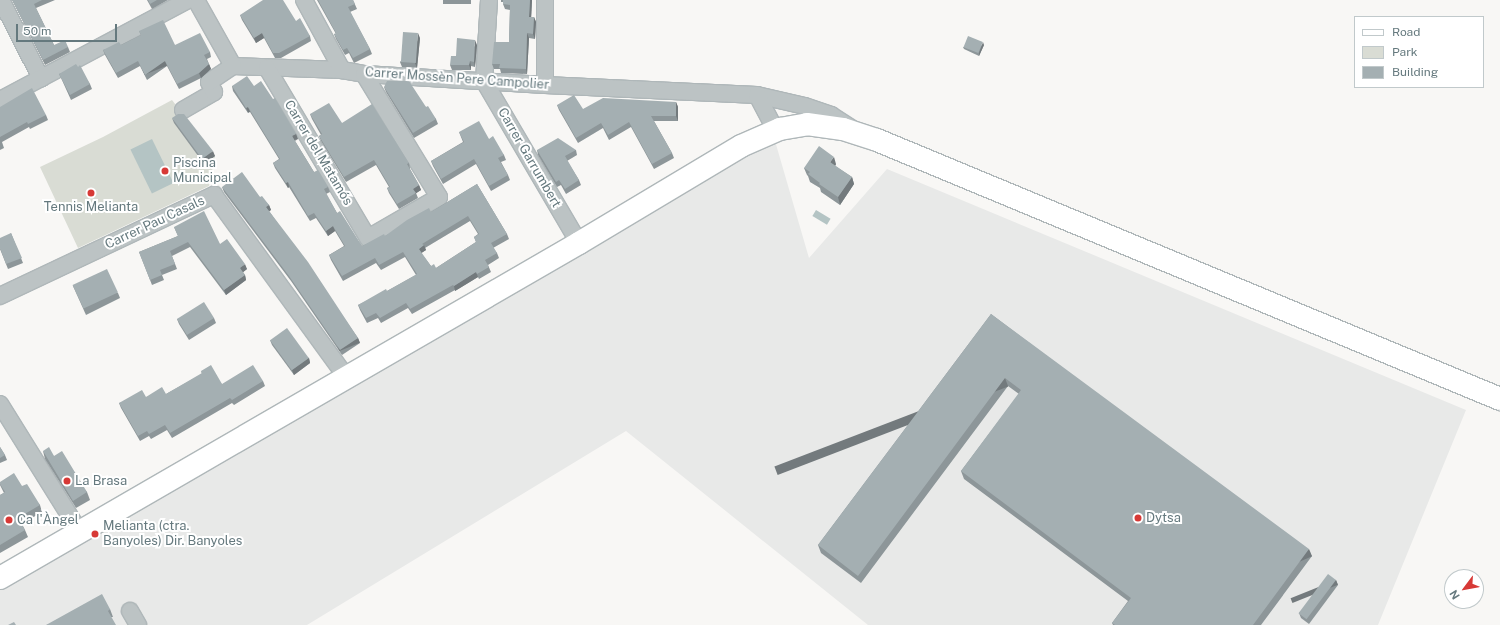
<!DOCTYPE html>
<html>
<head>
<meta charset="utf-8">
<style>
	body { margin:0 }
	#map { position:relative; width:1500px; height:625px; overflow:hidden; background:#f8f7f5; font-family:"Public Sans",sans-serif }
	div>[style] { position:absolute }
	.built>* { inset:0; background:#e8e9e8 }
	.green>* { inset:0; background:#d9dcd4 }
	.water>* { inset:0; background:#b4c4c4; transform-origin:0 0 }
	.roads { filter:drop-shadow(1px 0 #afb7b9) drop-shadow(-1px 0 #afb7b9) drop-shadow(0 1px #afb7b9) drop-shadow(0 -1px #afb7b9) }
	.street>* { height:16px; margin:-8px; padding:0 8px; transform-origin:8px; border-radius:8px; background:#bcc3c4 }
	.secondary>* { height:22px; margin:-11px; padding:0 11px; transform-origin:11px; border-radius:11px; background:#fff }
	.wall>* { inset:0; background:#8d9699; transform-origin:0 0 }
	.shaded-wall>* { inset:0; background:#737a7d; transform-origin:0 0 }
	.building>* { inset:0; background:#a4afb2; transform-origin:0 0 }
	.dots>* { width:11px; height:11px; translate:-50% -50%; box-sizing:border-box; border:2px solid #fff; border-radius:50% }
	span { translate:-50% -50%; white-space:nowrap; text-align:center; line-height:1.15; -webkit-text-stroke:4px #fff; paint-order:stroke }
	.street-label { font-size:13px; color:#65797e }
	.poi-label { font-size:13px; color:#65797e }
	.left { translate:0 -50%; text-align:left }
	.legend { position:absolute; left:1354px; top:16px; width:130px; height:72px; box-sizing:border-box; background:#fff; border:1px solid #c1c9cb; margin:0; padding:5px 7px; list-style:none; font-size:12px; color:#65797e }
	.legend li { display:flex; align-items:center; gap:8px; height:20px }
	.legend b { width:20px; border:1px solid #c1c9cb }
	.north { position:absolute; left:1444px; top:569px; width:40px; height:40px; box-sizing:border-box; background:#fff; border:1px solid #c1c9cb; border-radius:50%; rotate:238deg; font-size:11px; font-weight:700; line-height:16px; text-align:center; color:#65797e }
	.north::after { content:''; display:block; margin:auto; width:14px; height:18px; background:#d73936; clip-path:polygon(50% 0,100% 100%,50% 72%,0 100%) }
	.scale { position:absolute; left:16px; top:24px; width:101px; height:18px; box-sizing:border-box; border:2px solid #65797e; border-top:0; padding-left:5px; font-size:12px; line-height:14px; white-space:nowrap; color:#65797e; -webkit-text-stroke:3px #fff; paint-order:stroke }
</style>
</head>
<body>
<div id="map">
	<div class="built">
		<i style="clip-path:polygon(773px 134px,809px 258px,887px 169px,1466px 410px,1378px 625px,868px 625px,626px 431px,307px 625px,0 625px,0 586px)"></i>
	</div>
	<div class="green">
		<i style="clip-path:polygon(172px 100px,215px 156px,209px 186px,78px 248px,40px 167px,103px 137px)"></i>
	</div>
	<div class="water">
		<i style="left:152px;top:139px;width:49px;height:24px;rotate:64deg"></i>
		<i style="left:816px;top:210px;width:17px;height:7px;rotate:31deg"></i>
	</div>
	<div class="roads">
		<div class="street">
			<i style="left:1px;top:0;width:88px;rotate:62.9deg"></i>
			<i style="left:196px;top:0;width:76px;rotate:60.7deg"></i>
			<i style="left:233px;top:66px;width:109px;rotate:2.1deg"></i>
			<i style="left:342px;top:70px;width:22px;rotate:10deg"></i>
			<i style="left:364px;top:74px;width:181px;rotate:3.5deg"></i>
			<i style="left:545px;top:85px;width:212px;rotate:2.7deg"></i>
			<i style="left:757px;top:95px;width:49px;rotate:12.9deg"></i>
			<i style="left:805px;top:106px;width:28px;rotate:19deg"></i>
			<i style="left:831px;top:115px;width:24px;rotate:33deg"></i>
			<i style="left:304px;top:0;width:80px;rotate:61.5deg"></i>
			<i style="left:489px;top:0;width:81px;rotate:93.5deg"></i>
			<i style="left:484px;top:81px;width:188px;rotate:59.6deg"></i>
			<i style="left:545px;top:0;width:85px;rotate:90deg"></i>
			<i style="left:267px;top:68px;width:198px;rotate:59.3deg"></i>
			<i style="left:368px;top:238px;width:82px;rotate:-30deg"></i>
			<i style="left:439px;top:197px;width:144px;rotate:-121.4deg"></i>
			<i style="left:757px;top:95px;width:41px;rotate:62.2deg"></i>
			<i style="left:0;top:100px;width:213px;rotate:-28deg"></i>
			<i style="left:183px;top:110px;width:36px;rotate:-30deg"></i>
			<i style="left:214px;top:92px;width:11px;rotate:-117deg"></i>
			<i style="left:209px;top:82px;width:29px;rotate:-34deg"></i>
			<i style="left:0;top:296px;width:237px;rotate:-25.3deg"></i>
			<i style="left:214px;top:195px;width:225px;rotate:54deg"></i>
			<i style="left:0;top:404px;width:150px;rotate:58.1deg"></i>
			<i style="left:130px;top:611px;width:16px;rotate:60deg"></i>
		</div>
		<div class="secondary">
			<i style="left:0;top:578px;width:669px;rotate:-30.05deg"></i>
			<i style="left:579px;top:243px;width:189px;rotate:-30.9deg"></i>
			<i style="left:741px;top:146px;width:43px;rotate:-23.6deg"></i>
			<i style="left:780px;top:129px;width:27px;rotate:-10deg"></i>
			<i style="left:807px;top:124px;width:36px;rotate:8deg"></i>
			<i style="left:843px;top:129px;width:36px;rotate:18deg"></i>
			<i style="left:877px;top:140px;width:675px;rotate:22.57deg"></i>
		</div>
	</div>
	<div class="wall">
		<i style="clip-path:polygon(12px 0,55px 0,36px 8px,54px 45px,68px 47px,70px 52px,45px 65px)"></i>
		<i style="clip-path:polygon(147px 0,168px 0,152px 9px)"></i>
		<i style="clip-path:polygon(317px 0,353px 0,357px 9px,350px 12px,370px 49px,372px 54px,354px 63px,349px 53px,345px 55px,336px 39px,334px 34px,336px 34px)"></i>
		<i style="left:443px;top:0;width:28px;height:4px"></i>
		<i style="clip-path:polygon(501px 0,532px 0,531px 17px,534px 17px,536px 22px,535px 39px,529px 38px,527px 74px,501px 73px,500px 69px,494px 69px,492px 64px,509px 42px,510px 10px,505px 9px,503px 4px,503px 2px,501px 2px)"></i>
		<i style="clip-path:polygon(240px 15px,296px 21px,310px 36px,311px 41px,281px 58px,275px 58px,264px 38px,256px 43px,242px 20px)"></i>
		<i style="clip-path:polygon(139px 31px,175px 45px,210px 52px,211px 57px,207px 59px,211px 69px,201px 78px,179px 89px,167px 66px,147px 80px,140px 66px,118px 78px,105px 55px,103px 50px,121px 45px,141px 35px)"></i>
		<i style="clip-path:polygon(420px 38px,417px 68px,402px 67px,400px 62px)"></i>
		<i style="clip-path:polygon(477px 45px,475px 67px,471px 66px,471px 70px,452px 70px,450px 65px,456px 56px)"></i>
		<i style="clip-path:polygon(984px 45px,979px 56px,964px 49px,963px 47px)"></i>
		<i style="clip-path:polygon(78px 67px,90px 84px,92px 89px,71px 100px,61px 78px,59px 74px)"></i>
		<i style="clip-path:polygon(evenodd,232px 86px,254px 86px,296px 134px,298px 139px,295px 141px,314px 172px,328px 187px,330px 192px,326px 194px,337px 213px,362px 246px,385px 236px,431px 212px,477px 184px,507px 234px,509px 239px,493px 248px,497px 253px,499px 258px,488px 265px,491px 272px,479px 279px,478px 277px,455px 291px,455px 290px,412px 314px,408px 308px,381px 323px,378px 318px,367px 323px,360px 310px,358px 305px,387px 291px,416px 275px,405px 257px,381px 270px,376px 263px,343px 281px,331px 260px,329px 255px,344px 246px,335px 231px,328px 236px,316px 218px,310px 221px,289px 187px,288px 188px,275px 168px,273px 163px,279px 159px,250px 112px,248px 113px,233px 91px,232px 86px,470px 221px,478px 234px,474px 237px,476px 242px,436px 268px,431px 266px,421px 253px,426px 250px,425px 248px,470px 221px)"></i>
		<i style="clip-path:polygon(384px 87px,426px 107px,436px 119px,438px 124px,414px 138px,386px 92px)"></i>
		<i style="clip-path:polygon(676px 102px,678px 107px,678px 121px,654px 121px,672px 153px,674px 158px,654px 169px,631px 127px,609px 140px,603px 128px,578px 143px,559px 110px,557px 105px,583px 109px)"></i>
		<i style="clip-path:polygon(0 107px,46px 115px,48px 120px,30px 129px,29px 127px,2px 142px,4px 148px,0 150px)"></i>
		<i style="clip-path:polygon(310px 114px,342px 123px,409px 163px,410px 168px,410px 169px,419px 185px,421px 190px,416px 193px,418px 198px,399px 209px,389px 193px,387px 188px,389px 187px,376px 165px,346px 182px,321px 141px,319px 136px,321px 135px,312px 119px)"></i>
		<i style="clip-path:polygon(172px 118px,215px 156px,204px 164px,174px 123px)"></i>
		<i style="clip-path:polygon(459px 132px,489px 139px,504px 155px,506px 160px,501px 162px,508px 175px,510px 180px,491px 191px,476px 164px,443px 184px,433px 166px,431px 161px,463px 142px)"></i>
		<i style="clip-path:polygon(537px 150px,576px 150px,577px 155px,567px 161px,579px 180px,581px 185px,566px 194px,561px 185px,557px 187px,538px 155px)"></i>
		<i style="clip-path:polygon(836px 164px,835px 166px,852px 177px,854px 184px,840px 205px,821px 192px,820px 188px,810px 182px,808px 176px,807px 175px,804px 168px)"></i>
		<i style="clip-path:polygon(222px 187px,260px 197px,269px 205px,271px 210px,269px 211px,358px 338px,360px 343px,342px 355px,291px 281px,224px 192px)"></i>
		<i style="clip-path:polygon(174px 227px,220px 244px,247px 269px,243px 272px,245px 275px,246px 280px,226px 295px,190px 247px,172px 256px,177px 269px,162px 275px,164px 280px,152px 285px,139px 252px,178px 236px)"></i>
		<i style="clip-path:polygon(11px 233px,23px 263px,8px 269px,0 249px)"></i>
		<i style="clip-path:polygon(73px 286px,118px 293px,120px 298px,86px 315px)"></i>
		<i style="clip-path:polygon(991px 314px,1312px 556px,1261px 625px,1113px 625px,1112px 623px,1128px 601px,964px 479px,961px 471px,1019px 394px,1008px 386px,861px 583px,821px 553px,818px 545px)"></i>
		<i style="clip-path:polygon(214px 318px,216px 323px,189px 340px,179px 324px,177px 319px)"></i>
		<i style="clip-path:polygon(270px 340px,309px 358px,310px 363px,294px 375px,272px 345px)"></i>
		<i style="clip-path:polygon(201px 371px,222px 384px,263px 381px,265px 386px,234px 405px,232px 403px,172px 438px,167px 430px,151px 439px,149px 436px,140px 441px,121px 408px,119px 403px,146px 397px,166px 394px,202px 374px)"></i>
		<i style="clip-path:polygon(0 447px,5px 455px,7px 460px,0 463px)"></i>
		<i style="clip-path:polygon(43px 451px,54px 456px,87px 492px,90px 500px,76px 508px,45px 459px)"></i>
		<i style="clip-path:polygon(0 482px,22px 486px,40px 505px,42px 512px,22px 524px,25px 530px,28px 537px,0 553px,0 495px,4px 493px,0 485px)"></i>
		<i style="clip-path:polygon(1336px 580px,1338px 585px,1309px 624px,1301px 618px,1299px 613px)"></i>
		<i style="clip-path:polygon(110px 609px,113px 617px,112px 617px,46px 625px)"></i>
	</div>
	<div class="shaded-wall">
		<i style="clip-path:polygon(530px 0,532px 0,531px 22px,529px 17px)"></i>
		<i style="clip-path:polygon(534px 17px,536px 22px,535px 39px,533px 34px)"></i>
		<i style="clip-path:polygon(262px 33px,264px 38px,256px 43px,254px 38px)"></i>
		<i style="clip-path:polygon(418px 33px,420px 38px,417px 68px,415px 63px)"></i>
		<i style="clip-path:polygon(527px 33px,529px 38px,527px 74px,526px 69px)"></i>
		<i style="clip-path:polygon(475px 40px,477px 45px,475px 67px,474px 62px)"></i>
		<i style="clip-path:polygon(983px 42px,984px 45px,979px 56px,979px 53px)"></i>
		<i style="left:165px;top:61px;width:5px;height:24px;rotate:68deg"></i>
		<i style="clip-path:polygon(470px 61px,471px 66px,471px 70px,469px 65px)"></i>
		<i style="clip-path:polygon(209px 64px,211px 69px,201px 78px,199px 73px)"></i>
		<i style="clip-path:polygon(676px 102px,678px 107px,678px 121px,676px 116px)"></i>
		<i style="left:248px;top:107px;width:5px;height:2px;rotate:68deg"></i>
		<i style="left:296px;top:134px;width:5px;height:4px;rotate:68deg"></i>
		<i style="clip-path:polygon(213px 151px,215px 156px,204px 164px,202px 159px)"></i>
		<i style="clip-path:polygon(834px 157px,836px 164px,833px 170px,830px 162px)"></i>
		<i style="clip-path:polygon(852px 177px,854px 184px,840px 205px,838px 197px)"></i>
		<i style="clip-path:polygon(288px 182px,289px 187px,288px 188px,286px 183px)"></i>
		<i style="clip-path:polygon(419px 185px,421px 190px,415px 194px,413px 189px)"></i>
		<i style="clip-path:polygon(269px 205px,271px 210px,268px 212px,266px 207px)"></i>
		<i style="clip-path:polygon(333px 226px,335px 231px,328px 236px,326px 231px)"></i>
		<i style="clip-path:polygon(424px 245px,426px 250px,420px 254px,419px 249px)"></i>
		<i style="clip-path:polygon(245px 264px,247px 269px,242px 273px,240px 268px)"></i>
		<i style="clip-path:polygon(476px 272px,478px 277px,455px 291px,454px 286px)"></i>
		<i style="clip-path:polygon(245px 275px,246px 280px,226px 295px,224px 290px)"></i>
		<i style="left:358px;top:338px;width:5px;height:22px;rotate:68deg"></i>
		<i style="clip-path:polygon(309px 358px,310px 363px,294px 375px,292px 370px)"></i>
		<i style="left:1005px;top:378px;width:9px;height:247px;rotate:69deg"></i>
		<i style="left:1309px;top:549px;width:8px;height:94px;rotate:67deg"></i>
		<i style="left:1336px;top:580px;width:5px;height:49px;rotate:68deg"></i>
	</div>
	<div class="building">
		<i style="clip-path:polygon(12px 0,42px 0,34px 4px,54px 45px,65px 40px,68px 47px,43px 60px)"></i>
		<i style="clip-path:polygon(148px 0,157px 0,150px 4px)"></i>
		<i style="clip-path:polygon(263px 0,283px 0,296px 21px,300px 18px,310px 36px,279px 53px,273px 53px,262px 33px,254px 38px,240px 15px)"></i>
		<i style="clip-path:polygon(318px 0,353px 0,355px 4px,348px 7px,370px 49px,353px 58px,347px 48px,343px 50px,334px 34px,336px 33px)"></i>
		<i style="clip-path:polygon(503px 0,530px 0,529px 17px,534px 17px,533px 34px,527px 33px,526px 69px,499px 68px,500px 64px,492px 64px,494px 42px,509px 42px,510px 5px,503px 4px)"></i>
		<i style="clip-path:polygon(163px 20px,175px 45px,200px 33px,210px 52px,204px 55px,209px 64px,199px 73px,177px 84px,165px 61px,145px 75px,138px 61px,116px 73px,103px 50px,119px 42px,121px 45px,141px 35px,139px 31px)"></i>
		<i style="left:403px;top:32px;width:15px;height:30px;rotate:4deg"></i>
		<i style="left:968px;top:36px;width:16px;height:12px;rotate:22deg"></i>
		<i style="clip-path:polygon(457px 38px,475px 40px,474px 62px,470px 61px,469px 65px,450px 65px,451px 56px,456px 56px)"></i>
		<i style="clip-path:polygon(76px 64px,78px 67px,80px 65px,90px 84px,70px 95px,59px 74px)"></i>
		<i style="clip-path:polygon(evenodd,247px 76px,254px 86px,261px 81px,273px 99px,275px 98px,296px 134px,292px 136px,314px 172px,318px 170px,328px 187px,324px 189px,337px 213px,340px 211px,362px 246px,384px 234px,385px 236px,407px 220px,429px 208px,431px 212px,477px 184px,507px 234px,491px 243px,497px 253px,485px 260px,489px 267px,477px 274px,476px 272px,454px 286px,453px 285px,410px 309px,406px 303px,380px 318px,376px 313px,366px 318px,358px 305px,386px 289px,387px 291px,417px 274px,403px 252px,379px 265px,375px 258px,342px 276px,329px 255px,345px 246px,333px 226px,326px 231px,314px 213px,308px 216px,288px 182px,286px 183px,273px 163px,280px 159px,248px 107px,246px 108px,232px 86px,247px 76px,468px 216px,479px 234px,474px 237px,476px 242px,436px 268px,434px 264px,431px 266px,419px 249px,424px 245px,422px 244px,468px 216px)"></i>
		<i style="clip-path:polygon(387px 81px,409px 81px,426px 107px,428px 106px,436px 119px,413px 133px,384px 87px)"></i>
		<i style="clip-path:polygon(32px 88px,46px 115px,28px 124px,27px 122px,0 137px,0 107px)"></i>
		<i style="clip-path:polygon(574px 95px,583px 109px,603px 98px,676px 102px,676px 116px,651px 116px,672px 153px,652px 164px,629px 122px,608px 135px,601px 123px,576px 138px,557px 105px)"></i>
		<i style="clip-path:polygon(329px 103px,342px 123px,372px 104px,409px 163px,407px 164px,419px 185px,413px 189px,416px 193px,397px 204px,387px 188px,390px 187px,374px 160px,344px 177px,319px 136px,322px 134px,310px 114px)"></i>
		<i style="clip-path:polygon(178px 114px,184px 114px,213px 151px,202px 159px,172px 118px)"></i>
		<i style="clip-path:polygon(479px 121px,489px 139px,493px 136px,504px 155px,498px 158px,508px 175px,489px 186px,474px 159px,441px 179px,431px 161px,464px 142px,459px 132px)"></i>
		<i style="clip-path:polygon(558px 138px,576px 150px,565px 156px,579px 180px,565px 189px,559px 180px,556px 182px,537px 150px)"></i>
		<i style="clip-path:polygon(819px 146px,834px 157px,830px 162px,852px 177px,838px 197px,819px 184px,820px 183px,808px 174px,810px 172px,804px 168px)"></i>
		<i style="clip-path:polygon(242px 172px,260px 197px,262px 196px,269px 205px,266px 207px,308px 262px,358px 338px,340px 350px,289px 276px,222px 187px)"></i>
		<i style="clip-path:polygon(204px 211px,220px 244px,227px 239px,245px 264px,240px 268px,245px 275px,224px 290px,188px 242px,170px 251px,175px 264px,160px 270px,162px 275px,150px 280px,139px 252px,178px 236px,174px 227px)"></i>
		<i style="clip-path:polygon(11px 233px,22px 258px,6px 264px,0 248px,0 238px)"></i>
		<i style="left:107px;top:269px;width:26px;height:38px;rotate:65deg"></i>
		<i style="left:204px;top:302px;width:19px;height:32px;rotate:58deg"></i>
		<i style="clip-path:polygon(991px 314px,1309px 549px,1253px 625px,1115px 625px,1112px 623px,1131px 598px,961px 471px,1021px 390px,1005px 378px,858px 576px,818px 545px)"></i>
		<i style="left:287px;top:328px;width:37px;height:21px;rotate:54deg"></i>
		<i style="clip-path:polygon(211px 365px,222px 384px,253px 365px,263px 381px,232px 400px,230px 398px,170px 433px,165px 425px,149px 434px,147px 431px,138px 436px,119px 403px,142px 390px,146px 397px,162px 387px,166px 394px,202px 373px,201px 371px)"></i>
		<i style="clip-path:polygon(0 447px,5px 455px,0 458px)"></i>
		<i style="clip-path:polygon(49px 447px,54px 456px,62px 451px,87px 492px,73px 501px,43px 451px)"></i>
		<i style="clip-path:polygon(14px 473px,22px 486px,27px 484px,40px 505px,18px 518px,25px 530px,0 545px,0 495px,5px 492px,0 484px,0 482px)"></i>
		<i style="left:1328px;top:574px;width:10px;height:49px;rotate:37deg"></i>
		<i style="clip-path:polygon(102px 594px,110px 609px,108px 611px,116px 625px,46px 625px)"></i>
		<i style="clip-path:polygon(14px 622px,16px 625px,8px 625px)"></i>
	</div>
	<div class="dots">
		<i style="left:165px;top:171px;background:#d73936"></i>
		<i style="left:91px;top:193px;background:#d73936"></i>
		<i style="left:67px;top:481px;background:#d73936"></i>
		<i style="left:1138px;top:518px;background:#d73936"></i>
		<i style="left:9px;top:520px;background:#d73936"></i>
		<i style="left:95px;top:534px;background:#d73936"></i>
	</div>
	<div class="street-label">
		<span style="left:457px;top:79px;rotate:4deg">Carrer Mossèn Pere Campolier</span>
		<span style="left:318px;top:153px;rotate:59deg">Carrer del Matamós</span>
		<span style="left:529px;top:158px;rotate:60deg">Carrer Garrumbert</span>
		<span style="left:155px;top:223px;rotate:-25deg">Carrer Pau Casals</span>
	</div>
	<div class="poi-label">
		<span class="left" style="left:173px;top:171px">Piscina<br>Municipal</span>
		<span style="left:91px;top:207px">Tennis Melianta</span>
		<span class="left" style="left:75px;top:481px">La Brasa</span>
		<span class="left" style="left:1146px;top:518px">Dytsa</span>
		<span class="left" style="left:17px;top:520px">Ca l'Àngel</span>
		<span class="left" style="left:103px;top:534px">Melianta (ctra.<br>Banyoles) Dir. Banyoles</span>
	</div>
	<ul class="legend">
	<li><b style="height:5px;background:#fff"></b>Road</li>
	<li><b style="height:11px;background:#d9dcd4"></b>Park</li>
	<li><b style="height:11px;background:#a4afb2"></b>Building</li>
	</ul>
	<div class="north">N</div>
	<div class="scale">50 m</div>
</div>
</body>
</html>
